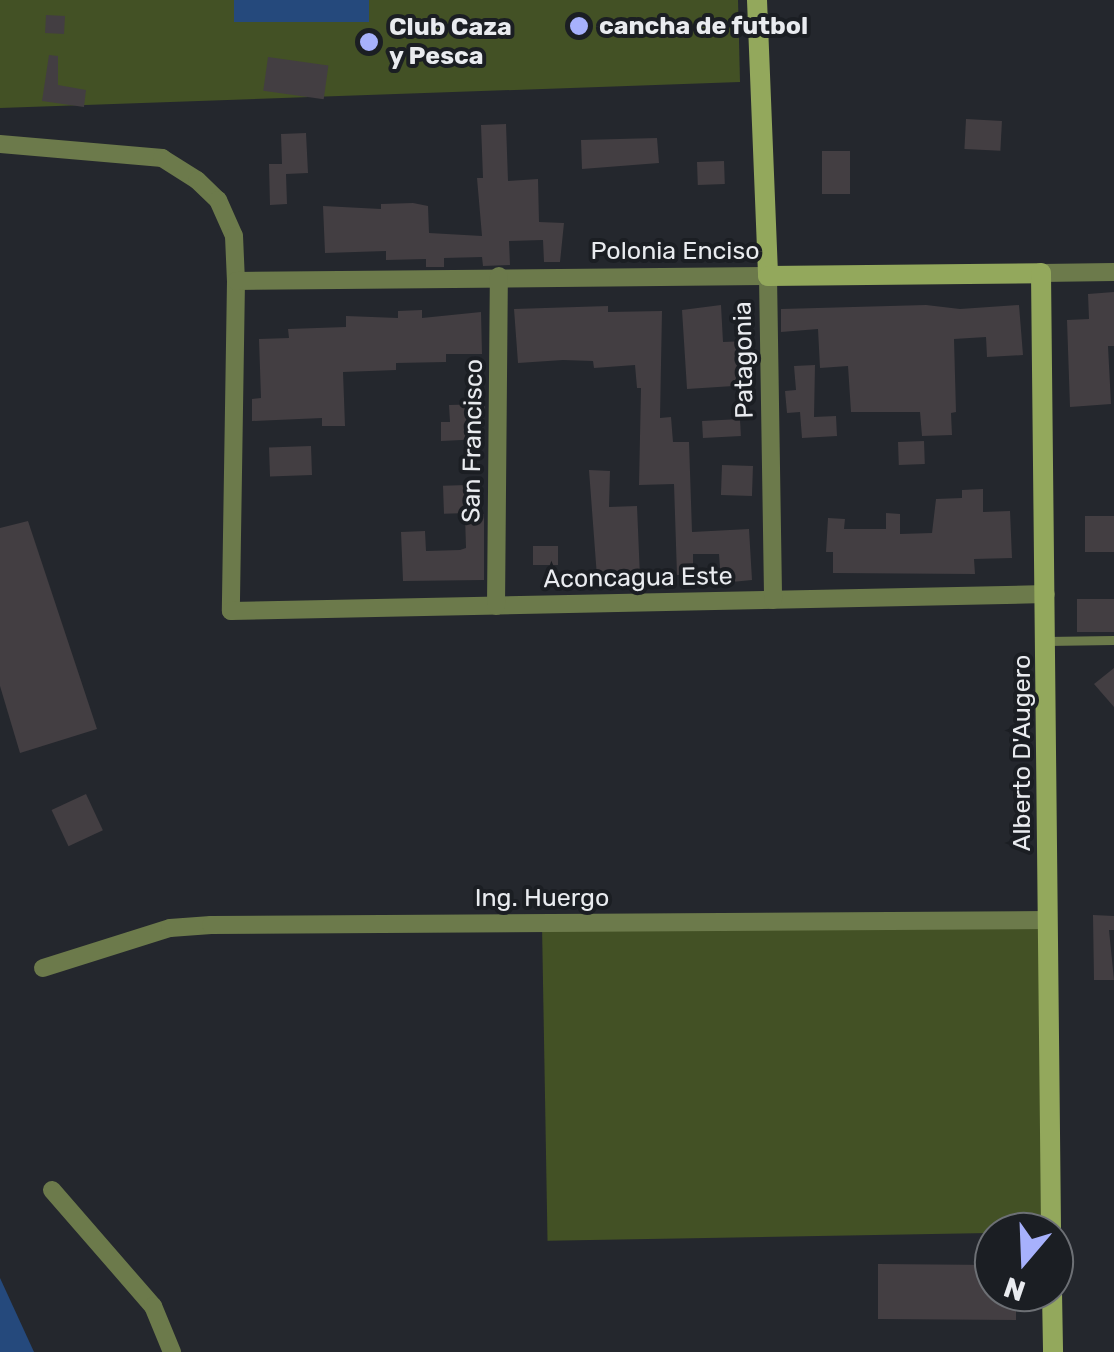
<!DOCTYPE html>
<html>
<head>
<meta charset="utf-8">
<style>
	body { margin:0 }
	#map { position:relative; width:1114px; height:1352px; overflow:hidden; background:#24272d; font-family:Rubik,sans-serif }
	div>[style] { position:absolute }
	.green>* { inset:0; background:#435125; transform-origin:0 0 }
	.water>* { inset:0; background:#25497c; transform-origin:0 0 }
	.building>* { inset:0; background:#433e42; transform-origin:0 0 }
	.lane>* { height:9px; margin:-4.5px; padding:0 4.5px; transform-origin:4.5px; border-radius:4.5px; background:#6c7a4b }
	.street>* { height:18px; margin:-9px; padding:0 9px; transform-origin:9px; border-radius:9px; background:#6c7a4b }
	.secondary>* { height:20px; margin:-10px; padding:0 10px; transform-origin:10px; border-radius:10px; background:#93a85c }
	.dots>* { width:28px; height:28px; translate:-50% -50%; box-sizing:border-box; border:5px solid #1b1e23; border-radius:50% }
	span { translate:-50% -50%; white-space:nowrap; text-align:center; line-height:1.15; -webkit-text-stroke:8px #1b1e23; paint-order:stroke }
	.poi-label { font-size:25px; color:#e9ebef; font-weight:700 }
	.left { translate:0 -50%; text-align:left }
	.street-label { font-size:25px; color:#e9ebef }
	.north { position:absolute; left:974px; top:1212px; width:100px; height:100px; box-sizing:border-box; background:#1b1e23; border:2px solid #6d7075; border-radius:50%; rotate:199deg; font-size:28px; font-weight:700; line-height:40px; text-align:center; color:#e9ebef }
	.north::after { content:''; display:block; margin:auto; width:35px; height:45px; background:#a7b1fc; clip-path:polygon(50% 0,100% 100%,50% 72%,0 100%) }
</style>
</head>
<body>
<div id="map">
	<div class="green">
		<i style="clip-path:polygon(0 0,738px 0,740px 82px,0 108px)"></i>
		<i style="left:1048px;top:920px;width:312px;height:506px;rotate:89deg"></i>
	</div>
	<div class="water">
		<i style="left:234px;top:0;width:135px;height:22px"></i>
		<i style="clip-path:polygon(0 1278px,34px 1352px,0 1352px)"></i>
	</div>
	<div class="building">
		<i style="left:46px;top:15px;width:19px;height:18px;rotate:3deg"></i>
		<i style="clip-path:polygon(49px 55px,58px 56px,58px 85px,86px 90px,84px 107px,42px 101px)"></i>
		<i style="left:268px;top:57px;width:61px;height:34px;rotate:8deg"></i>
		<i style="left:966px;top:119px;width:36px;height:30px;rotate:3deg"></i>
		<i style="clip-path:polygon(506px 124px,508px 181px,538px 179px,539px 222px,564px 223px,560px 262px,544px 262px,543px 240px,509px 241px,510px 265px,483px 266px,482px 257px,444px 258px,444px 267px,426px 267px,426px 259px,386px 260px,386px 251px,325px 253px,323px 206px,381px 209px,381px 204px,413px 203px,428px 206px,429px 233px,482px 236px,477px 178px,483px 178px,481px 125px)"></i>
		<i style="clip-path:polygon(306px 133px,308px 173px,286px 174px,287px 204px,270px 205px,269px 164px,282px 164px,281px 134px)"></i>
		<i style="clip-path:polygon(657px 138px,659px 163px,582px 169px,581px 140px)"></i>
		<i style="left:822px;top:151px;width:28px;height:43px"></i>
		<i style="left:724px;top:161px;width:23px;height:27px;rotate:88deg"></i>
		<i style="clip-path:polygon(1114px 292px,1114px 346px,1108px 346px,1111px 404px,1070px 407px,1067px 320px,1089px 319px,1088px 294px)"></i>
		<i style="clip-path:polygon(721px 305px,723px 342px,747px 341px,749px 385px,687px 389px,682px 310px)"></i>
		<i style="clip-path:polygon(926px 305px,960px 309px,1019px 305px,1023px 355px,987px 357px,986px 337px,954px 339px,956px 412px,951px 413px,952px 435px,922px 436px,920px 412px,851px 412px,848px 366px,820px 368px,818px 329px,781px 332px,781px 309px)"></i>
		<i style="clip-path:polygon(608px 306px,608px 312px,662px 311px,660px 418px,671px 417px,673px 442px,689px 442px,692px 532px,749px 529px,752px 580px,721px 583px,719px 554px,693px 554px,693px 575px,677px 575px,674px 484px,639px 485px,641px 388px,637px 388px,635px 365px,594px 368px,593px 361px,563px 360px,518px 363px,514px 309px)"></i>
		<i style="clip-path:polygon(422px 310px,422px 318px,481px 312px,482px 354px,446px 354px,446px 362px,396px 363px,396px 370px,343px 372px,345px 426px,322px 426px,322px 418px,252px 421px,252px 399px,261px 398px,259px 339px,289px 338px,288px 329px,346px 327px,346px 316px,398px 318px,398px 311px)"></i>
		<i style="clip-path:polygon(815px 365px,814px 417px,836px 416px,837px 436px,802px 438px,800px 412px,787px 413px,785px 391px,796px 390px,794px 366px)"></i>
		<i style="clip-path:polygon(485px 404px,482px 439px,441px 441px,441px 422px,450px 422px,449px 405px)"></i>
		<i style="left:740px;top:419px;width:17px;height:38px;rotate:87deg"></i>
		<i style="left:924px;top:441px;width:23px;height:26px;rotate:88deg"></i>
		<i style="left:311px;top:446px;width:29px;height:42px;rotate:88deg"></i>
		<i style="left:722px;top:465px;width:31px;height:30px;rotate:2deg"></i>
		<i style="clip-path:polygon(589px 470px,610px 471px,609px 507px,637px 506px,640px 577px,597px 577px)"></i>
		<i style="left:467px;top:485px;width:28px;height:24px;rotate:88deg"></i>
		<i style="clip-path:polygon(983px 489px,983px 512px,1010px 511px,1012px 558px,974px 559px,975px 574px,833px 573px,833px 552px,826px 552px,828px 518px,845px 519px,844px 529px,886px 529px,886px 513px,900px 514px,900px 534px,932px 533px,936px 499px,962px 498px,962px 490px)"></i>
		<i style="clip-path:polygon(484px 514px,484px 580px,403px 581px,401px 532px,425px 531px,426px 551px,460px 550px,466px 548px,465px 515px)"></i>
		<i style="left:1085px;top:516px;width:29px;height:36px"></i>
		<i style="clip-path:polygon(28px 521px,97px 729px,20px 753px,0 686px,0 528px)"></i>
		<i style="left:558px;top:546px;width:19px;height:25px;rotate:90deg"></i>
		<i style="left:1077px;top:599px;width:37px;height:33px"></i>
		<i style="clip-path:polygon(1114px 668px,1114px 707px,1094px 684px)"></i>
		<i style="left:86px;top:794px;width:40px;height:38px;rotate:65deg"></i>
		<i style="clip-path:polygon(1093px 915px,1114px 916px,1114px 930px,1109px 930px,1114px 980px,1094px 980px)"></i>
		<i style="clip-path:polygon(878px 1264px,994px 1265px,994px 1292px,1016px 1292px,1016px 1320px,878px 1319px)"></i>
	</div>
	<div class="lane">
		<i style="left:1046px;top:641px;width:68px;rotate:-0.8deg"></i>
	</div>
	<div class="street">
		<i style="left:0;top:144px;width:163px;rotate:4.9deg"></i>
		<i style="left:162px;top:158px;width:41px;rotate:32.2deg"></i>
		<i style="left:197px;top:180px;width:29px;rotate:44deg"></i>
		<i style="left:218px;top:200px;width:39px;rotate:66deg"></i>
		<i style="left:234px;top:236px;width:45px;rotate:87.5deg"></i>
		<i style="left:236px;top:281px;width:330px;rotate:90.9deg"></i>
		<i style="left:231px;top:611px;width:815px;rotate:-1.19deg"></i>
		<i style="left:1041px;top:273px;width:73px;rotate:-0.8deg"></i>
		<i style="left:236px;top:281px;width:532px;rotate:-0.54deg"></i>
		<i style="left:768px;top:276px;width:324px;rotate:89.1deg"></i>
		<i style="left:496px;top:606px;width:330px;rotate:-89.5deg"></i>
		<i style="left:43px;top:968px;width:133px;rotate:-17.5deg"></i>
		<i style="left:170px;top:928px;width:41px;rotate:-4.2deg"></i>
		<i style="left:211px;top:925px;width:837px;rotate:-0.34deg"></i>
		<i style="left:52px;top:1190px;width:154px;rotate:49deg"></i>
		<i style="left:153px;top:1306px;width:50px;rotate:67.6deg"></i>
	</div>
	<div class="secondary">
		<i style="left:757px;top:0;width:276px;rotate:87.7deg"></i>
		<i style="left:768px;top:276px;width:273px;rotate:-0.6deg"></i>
		<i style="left:1041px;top:273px;width:959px;rotate:89.4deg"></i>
		<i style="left:1052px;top:1292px;width:60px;rotate:89deg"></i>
	</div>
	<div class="dots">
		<i style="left:579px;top:26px;background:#a7b1fc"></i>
		<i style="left:369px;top:42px;background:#a7b1fc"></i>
	</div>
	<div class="poi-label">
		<span class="left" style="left:599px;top:26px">cancha de futbol</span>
		<span class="left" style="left:389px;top:42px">Club Caza<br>y Pesca</span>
	</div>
	<div class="street-label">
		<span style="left:675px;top:251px">Polonia Enciso</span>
		<span style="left:744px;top:360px;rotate:-91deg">Patagonia</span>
		<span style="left:473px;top:441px;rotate:-89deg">San Francisco</span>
		<span style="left:638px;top:578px;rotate:-1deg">Aconcagua Este</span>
		<span style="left:1022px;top:753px;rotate:-90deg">Alberto D'Augero</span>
		<span style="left:542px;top:898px">Ing. Huergo</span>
	</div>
	<div class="north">N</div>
</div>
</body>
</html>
